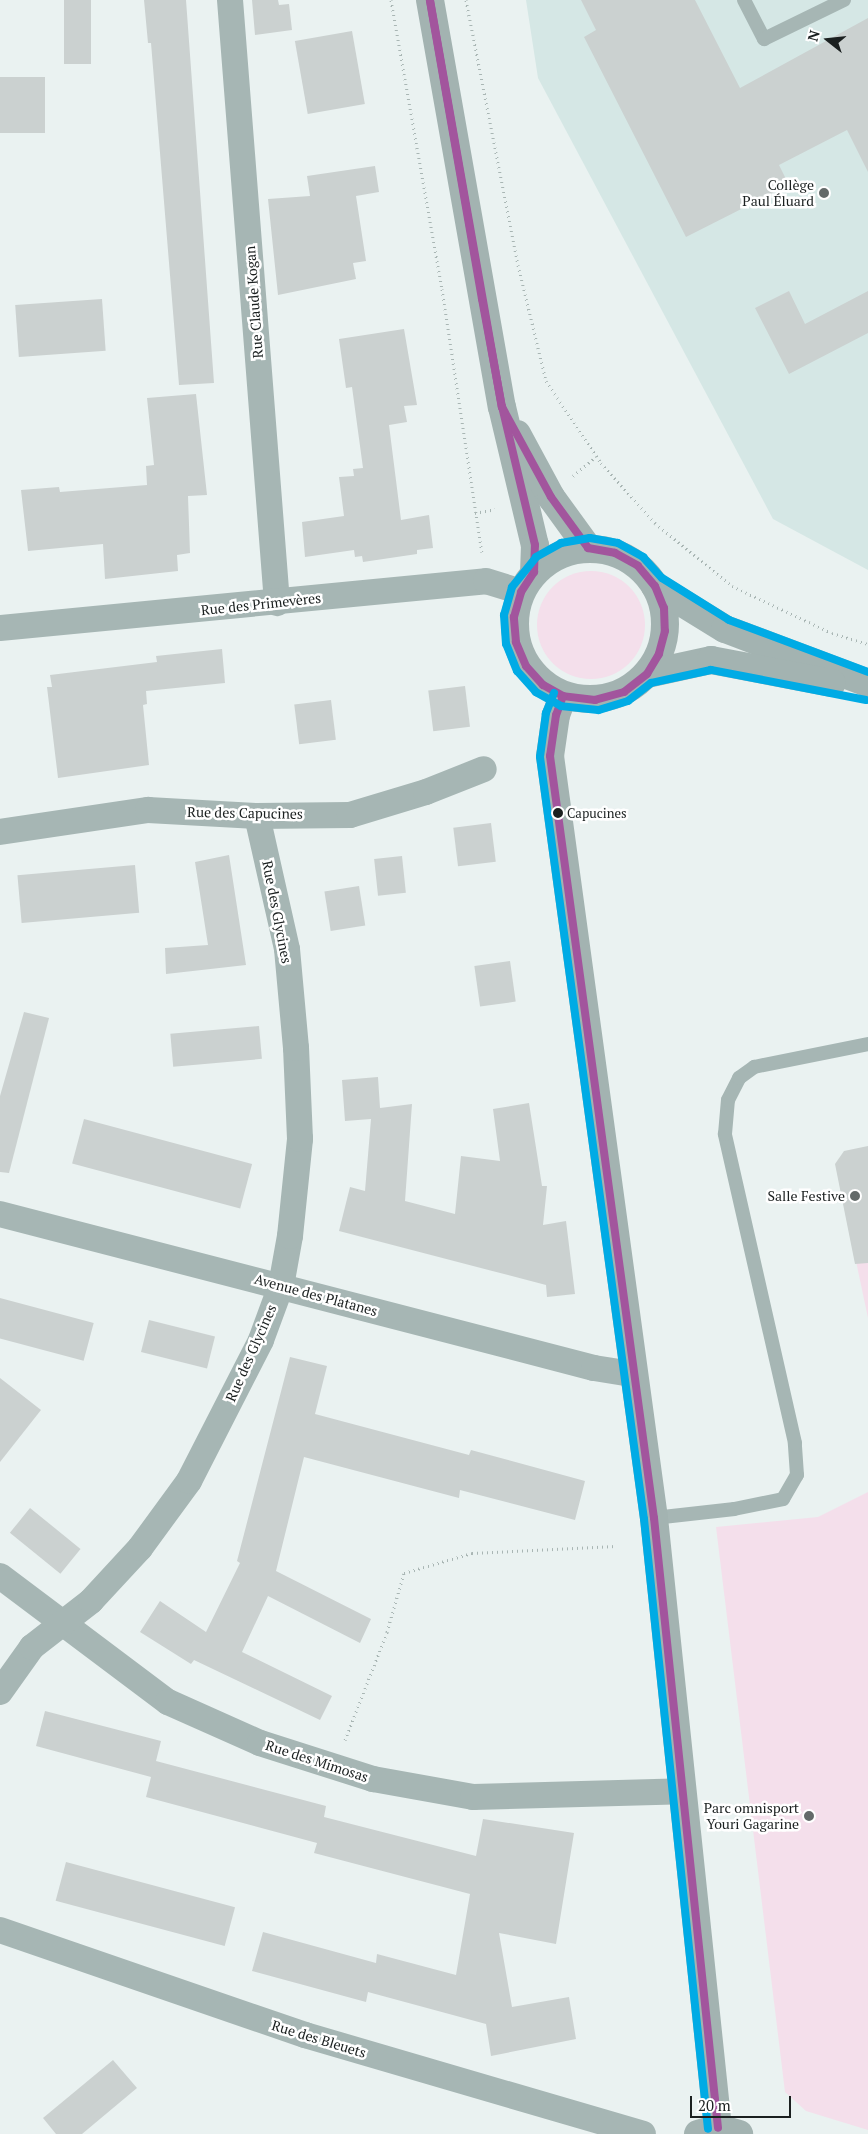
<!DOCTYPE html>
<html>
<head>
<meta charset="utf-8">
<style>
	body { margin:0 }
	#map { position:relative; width:868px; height:2134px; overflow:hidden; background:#eaf2f1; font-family:"PT Serif",serif }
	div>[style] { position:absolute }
	.built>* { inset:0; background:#d5e7e5 }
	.green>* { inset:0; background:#f4dfeb }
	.round { border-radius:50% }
	.building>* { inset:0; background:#cbd1d0; transform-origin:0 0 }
	.path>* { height:3px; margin-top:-1.5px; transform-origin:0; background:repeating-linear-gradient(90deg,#a9b6b4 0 1px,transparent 0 5px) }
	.lane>* { height:14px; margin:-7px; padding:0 7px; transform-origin:7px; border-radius:7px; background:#a6b6b4 }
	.street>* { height:26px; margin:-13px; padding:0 13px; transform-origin:13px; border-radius:13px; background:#a6b6b4 }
	.secondary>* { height:28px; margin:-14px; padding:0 14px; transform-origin:14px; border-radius:14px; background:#a3b3b1 }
	.secondary>.ring { margin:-14px; padding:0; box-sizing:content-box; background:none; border:28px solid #a3b3b1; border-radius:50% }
	.bus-1>* { height:8px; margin:-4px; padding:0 4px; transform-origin:4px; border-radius:4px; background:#a2559d }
	.bus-2>* { height:8px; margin:-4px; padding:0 4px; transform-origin:4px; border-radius:4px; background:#00abe5 }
	.dots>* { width:14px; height:14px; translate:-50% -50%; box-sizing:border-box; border:2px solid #fff; border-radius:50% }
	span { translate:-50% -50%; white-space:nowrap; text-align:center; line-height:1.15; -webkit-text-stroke:5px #fff; paint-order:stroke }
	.bus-label { font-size:13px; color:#1b2020 }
	.left { translate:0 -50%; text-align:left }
	.poi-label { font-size:14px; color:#1b2020 }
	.right { translate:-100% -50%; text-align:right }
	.street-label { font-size:14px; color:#1b2020 }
	.north { position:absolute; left:803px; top:15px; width:50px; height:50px; -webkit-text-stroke:4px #fff; paint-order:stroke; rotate:286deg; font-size:14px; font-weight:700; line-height:20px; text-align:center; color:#1b2020 }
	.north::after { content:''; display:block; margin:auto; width:18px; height:22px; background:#1b2020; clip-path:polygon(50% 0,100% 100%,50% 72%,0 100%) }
	.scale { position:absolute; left:690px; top:2096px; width:101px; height:22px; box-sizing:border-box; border:2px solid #1b2020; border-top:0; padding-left:6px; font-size:15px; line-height:18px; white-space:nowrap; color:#1b2020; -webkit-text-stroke:4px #fff; paint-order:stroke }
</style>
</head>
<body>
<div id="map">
	<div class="built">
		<i style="clip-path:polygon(526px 0,868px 0,868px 570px,773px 519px,538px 78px)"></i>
	</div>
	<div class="green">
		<i class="round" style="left:537px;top:571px;width:108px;height:108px"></i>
		<i style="clip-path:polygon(868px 1244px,868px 1318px,853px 1247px)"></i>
		<i style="clip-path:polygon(868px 1492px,868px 2130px,806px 2111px,785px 2092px,716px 1527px,818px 1517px)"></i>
	</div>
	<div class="building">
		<i style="left:64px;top:0;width:27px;height:64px"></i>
		<i style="clip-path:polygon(144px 0,186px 0,214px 383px,179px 385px,151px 43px,148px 43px)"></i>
		<i style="clip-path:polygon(252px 0,278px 0,279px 5px,289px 4px,292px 30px,255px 35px)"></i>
		<i style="clip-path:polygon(581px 0,695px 0,740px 88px,868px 18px,868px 172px,847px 130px,779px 165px,789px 185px,686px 237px,584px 37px,596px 30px)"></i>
		<i style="left:352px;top:31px;width:74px;height:58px;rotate:80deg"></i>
		<i style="left:0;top:77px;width:45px;height:56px"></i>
		<i style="clip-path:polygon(375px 166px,379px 192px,356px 196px,366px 261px,353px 263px,356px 279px,278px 295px,268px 199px,310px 196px,307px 176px)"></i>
		<i style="clip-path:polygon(789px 291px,805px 324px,868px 291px,868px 333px,789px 374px,755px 308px)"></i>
		<i style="left:102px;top:299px;width:52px;height:87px;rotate:86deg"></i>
		<i style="clip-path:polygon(404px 329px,417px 405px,404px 406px,407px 422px,389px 425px,401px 520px,429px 515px,433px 548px,417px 550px,417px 554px,363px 562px,362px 556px,355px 557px,354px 550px,305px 557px,302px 522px,344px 516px,339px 477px,354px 476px,353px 469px,363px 468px,352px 387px,346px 388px,339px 339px)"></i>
		<i style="clip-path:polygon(196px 394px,207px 495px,188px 496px,190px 553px,177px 555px,178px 571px,105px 579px,103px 544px,28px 551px,21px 490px,59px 487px,60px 492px,147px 485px,146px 466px,154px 465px,147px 398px)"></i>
		<i style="clip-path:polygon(222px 649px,225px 683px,146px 691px,147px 704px,143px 705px,149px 765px,58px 778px,47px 687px,52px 687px,50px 675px,157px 662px,156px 656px)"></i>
		<i style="left:465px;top:686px;width:41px;height:37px;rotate:83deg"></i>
		<i style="left:331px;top:700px;width:40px;height:37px;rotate:83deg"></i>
		<i style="left:491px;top:823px;width:39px;height:38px;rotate:83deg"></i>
		<i style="clip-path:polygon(229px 855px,246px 965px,166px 974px,165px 948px,208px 945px,195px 862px)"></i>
		<i style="left:402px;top:856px;width:37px;height:28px;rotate:84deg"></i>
		<i style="left:135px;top:865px;width:48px;height:118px;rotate:85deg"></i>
		<i style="left:359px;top:886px;width:40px;height:35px;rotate:81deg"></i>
		<i style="left:510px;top:961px;width:41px;height:36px;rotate:82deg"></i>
		<i style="clip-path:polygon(24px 1012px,49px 1018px,9px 1173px,0 1172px,0 1096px)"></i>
		<i style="left:259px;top:1026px;width:33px;height:89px;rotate:85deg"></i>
		<i style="clip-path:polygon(378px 1077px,380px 1108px,412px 1104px,405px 1201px,455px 1214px,461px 1156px,500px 1161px,493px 1109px,529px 1103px,542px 1186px,547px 1186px,543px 1225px,566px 1221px,575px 1294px,547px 1297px,546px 1285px,339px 1231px,350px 1187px,365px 1191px,371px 1119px,345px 1121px,342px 1080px)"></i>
		<i style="left:84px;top:1119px;width:174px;height:46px;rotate:15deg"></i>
		<i style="clip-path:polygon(868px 1146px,868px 1263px,855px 1264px,835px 1164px,844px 1151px)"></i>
		<i style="left:0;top:1298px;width:97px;height:39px;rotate:15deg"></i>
		<i style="left:149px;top:1320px;width:68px;height:33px;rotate:14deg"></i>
		<i style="clip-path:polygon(290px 1357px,327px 1366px,315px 1414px,469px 1455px,471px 1450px,585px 1481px,575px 1520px,460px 1490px,459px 1498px,304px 1457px,276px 1571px,371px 1619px,360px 1643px,268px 1596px,242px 1652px,332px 1696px,320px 1720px,194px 1660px,191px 1664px,140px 1632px,160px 1601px,206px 1632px,240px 1563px,237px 1561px)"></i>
		<i style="clip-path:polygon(0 1378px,41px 1410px,0 1462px)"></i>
		<i style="left:30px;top:1508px;width:65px;height:32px;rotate:39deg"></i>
		<i style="clip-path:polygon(45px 1711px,161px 1741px,156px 1761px,326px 1806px,324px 1817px,476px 1856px,483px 1819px,574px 1833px,556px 1944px,499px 1933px,512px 2007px,569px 1997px,576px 2039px,491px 2056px,486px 2024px,368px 1992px,366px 2002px,252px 1971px,263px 1932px,376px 1963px,377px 1954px,456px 1975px,470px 1894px,314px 1853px,317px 1843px,146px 1797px,151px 1777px,36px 1746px)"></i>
		<i style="left:66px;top:1862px;width:175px;height:40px;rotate:15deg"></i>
		<i style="clip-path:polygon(113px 2060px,137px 2088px,82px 2134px,56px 2134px,43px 2118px)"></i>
	</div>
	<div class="path">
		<i style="left:391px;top:0;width:293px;rotate:80deg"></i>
		<i style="left:442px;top:289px;width:266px;rotate:81.4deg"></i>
		<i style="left:466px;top:0;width:270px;rotate:78.9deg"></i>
		<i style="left:518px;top:265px;width:119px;rotate:76.4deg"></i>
		<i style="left:546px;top:381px;width:99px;rotate:56.1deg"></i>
		<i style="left:601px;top:463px;width:81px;rotate:48deg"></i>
		<i style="left:655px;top:523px;width:99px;rotate:39.3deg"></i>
		<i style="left:732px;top:586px;width:110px;rotate:25.2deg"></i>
		<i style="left:832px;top:633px;width:38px;rotate:17deg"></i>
		<i style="left:573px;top:476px;width:30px;rotate:-40deg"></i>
		<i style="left:475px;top:513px;width:20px;rotate:-11deg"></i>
		<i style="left:345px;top:1740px;width:116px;rotate:-68.7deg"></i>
		<i style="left:387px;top:1632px;width:61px;rotate:-73.9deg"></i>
		<i style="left:404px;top:1573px;width:71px;rotate:-16.4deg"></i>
		<i style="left:472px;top:1553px;width:144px;rotate:-2.8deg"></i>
	</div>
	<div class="lane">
		<i style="left:744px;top:0;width:44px;rotate:62.9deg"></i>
		<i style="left:764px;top:39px;width:89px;rotate:-26deg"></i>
		<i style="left:654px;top:1518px;width:81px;rotate:-6.4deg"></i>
		<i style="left:734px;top:1509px;width:50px;rotate:-11.5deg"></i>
		<i style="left:783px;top:1499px;width:28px;rotate:-60deg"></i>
		<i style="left:797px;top:1475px;width:32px;rotate:-94deg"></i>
		<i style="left:795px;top:1443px;width:317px;rotate:-102.8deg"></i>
		<i style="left:725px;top:1134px;width:34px;rotate:-85deg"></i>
		<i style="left:728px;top:1100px;width:25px;rotate:-63deg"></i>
		<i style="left:739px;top:1078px;width:19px;rotate:-36deg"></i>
		<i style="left:754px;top:1067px;width:116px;rotate:-11.4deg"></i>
	</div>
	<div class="street">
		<i style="left:230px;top:0;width:605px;rotate:85.54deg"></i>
		<i style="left:0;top:628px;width:488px;rotate:-5.5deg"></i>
		<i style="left:486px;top:581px;width:37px;rotate:17deg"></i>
		<i style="left:0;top:832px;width:150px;rotate:-8.5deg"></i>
		<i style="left:148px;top:810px;width:109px;rotate:3.2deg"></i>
		<i style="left:257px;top:816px;width:93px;rotate:-0.6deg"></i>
		<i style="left:350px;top:815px;width:79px;rotate:-16.8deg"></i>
		<i style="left:426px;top:792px;width:62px;rotate:-21.6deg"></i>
		<i style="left:0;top:1214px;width:614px;rotate:14.53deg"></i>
		<i style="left:594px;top:1368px;width:39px;rotate:9deg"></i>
		<i style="left:0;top:1576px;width:210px;rotate:36.9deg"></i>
		<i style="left:168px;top:1702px;width:101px;rotate:24deg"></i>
		<i style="left:260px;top:1743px;width:119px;rotate:17.7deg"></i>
		<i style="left:373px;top:1779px;width:102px;rotate:10.2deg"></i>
		<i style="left:473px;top:1797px;width:210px;rotate:-1.6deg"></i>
		<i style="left:0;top:1692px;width:55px;rotate:-54.6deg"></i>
		<i style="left:32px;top:1647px;width:75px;rotate:-37.9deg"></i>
		<i style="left:91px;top:1601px;width:72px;rotate:-47.2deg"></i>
		<i style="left:140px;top:1548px;width:83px;rotate:-53.8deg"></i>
		<i style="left:189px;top:1481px;width:158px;rotate:-62.9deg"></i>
		<i style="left:261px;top:1340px;width:58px;rotate:-69.7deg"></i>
		<i style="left:281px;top:1286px;width:51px;rotate:-79.8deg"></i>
		<i style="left:290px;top:1236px;width:98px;rotate:-84.1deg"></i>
		<i style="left:300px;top:1139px;width:91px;rotate:-92.5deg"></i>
		<i style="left:296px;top:1048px;width:99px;rotate:-95.2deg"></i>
		<i style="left:287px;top:949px;width:136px;rotate:-102.7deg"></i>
		<i style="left:0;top:1930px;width:323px;rotate:19deg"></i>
		<i style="left:305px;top:2035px;width:352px;rotate:16.3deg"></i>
	</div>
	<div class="secondary">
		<i style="left:430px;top:0;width:413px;rotate:80deg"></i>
		<i style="left:502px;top:407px;width:142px;rotate:76.6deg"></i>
		<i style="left:535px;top:545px;width:27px;rotate:92deg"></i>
		<i style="left:517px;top:434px;width:72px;rotate:61.6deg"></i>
		<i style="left:551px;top:497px;width:63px;rotate:54deg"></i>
		<i class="ring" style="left:515px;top:549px;width:122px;height:122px"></i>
		<i style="left:655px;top:586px;width:82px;rotate:31.6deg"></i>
		<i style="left:725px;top:629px;width:153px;rotate:20.7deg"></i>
		<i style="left:647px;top:674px;width:66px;rotate:-12.3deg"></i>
		<i style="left:711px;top:660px;width:123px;rotate:10.8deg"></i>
		<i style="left:563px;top:696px;width:20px;rotate:110deg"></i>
		<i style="left:556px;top:715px;width:41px;rotate:98.3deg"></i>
		<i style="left:550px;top:756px;width:769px;rotate:82.23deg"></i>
		<i style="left:654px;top:1518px;width:613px;rotate:84.01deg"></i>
		<i style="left:698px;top:2134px;width:21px;rotate:-17deg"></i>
		<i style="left:718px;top:2128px;width:22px;rotate:16deg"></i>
	</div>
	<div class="bus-1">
		<i style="left:430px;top:0;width:413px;rotate:80deg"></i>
		<i style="left:502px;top:407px;width:110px;rotate:-100.5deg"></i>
		<i style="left:482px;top:299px;width:303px;rotate:-99.9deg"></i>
		<i style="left:502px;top:407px;width:102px;rotate:61.4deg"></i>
		<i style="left:551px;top:497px;width:63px;rotate:54deg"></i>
		<i style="left:588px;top:548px;width:27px;rotate:10deg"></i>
		<i style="left:615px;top:553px;width:26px;rotate:29deg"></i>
		<i style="left:638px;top:566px;width:26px;rotate:50deg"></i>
		<i style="left:655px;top:586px;width:24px;rotate:68deg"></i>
		<i style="left:664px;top:608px;width:23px;rotate:88deg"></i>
		<i style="left:665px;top:631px;width:24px;rotate:105deg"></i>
		<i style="left:659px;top:654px;width:23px;rotate:121deg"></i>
		<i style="left:647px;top:674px;width:29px;rotate:142deg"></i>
		<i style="left:624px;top:692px;width:30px;rotate:165deg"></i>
		<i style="left:595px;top:700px;width:32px;rotate:-173deg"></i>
		<i style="left:563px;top:696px;width:23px;rotate:-151deg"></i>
		<i style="left:543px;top:685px;width:25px;rotate:-132deg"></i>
		<i style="left:526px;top:666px;width:26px;rotate:-113deg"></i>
		<i style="left:516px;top:642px;width:25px;rotate:-95deg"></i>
		<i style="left:514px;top:617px;width:26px;rotate:-74deg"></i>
		<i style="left:521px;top:592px;width:24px;rotate:-57deg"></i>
		<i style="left:534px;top:572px;width:27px;rotate:-88deg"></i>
		<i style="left:535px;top:545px;width:142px;rotate:-103.4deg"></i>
		<i style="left:563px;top:696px;width:20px;rotate:110deg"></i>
		<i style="left:556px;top:715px;width:41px;rotate:98.3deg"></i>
		<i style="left:550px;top:756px;width:769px;rotate:82.23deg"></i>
		<i style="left:654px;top:1518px;width:613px;rotate:84.01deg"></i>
	</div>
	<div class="bus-2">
		<i style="left:554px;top:693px;width:22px;rotate:112deg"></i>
		<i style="left:546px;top:713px;width:44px;rotate:97.8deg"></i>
		<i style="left:540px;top:757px;width:769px;rotate:82.23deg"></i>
		<i style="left:644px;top:1519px;width:613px;rotate:84.01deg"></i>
		<i style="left:866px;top:700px;width:158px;rotate:-169deg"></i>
		<i style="left:711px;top:670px;width:61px;rotate:167.8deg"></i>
		<i style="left:651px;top:683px;width:29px;rotate:142deg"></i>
		<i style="left:628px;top:701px;width:31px;rotate:163deg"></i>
		<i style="left:598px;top:710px;width:37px;rotate:-174deg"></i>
		<i style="left:561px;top:706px;width:29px;rotate:-151deg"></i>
		<i style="left:536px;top:692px;width:28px;rotate:-132deg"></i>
		<i style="left:517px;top:671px;width:29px;rotate:-112deg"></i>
		<i style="left:506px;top:644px;width:29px;rotate:-94deg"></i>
		<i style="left:504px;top:615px;width:29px;rotate:-74deg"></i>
		<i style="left:512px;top:587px;width:38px;rotate:-51deg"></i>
		<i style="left:536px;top:557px;width:29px;rotate:-29deg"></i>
		<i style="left:561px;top:543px;width:29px;rotate:-10deg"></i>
		<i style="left:590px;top:538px;width:28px;rotate:10deg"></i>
		<i style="left:618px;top:543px;width:29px;rotate:29deg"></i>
		<i style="left:643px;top:557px;width:28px;rotate:48deg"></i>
		<i style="left:662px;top:578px;width:79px;rotate:32.1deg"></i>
		<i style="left:729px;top:620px;width:148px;rotate:20.5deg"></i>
	</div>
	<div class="dots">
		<i style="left:824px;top:193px;background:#636a69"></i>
		<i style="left:558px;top:813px;background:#1b2020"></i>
		<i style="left:855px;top:1196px;background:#636a69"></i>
		<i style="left:809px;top:1816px;background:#636a69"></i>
	</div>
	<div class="bus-label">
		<span class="left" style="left:567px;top:813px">Capucines</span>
	</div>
	<div class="poi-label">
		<span class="right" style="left:814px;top:193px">Collège<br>Paul Éluard</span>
		<span class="right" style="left:845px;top:1196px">Salle Festive</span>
		<span class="right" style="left:799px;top:1816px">Parc omnisport<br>Youri Gagarine</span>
	</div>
	<div class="street-label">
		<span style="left:254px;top:302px;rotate:-94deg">Rue Claude Kogan</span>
		<span style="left:261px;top:604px;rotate:-6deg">Rue des Primevères</span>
		<span style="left:245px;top:813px;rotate:1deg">Rue des Capucines</span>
		<span style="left:277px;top:912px;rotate:79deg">Rue des Glycines</span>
		<span style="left:316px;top:1295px;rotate:15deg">Avenue des Platanes</span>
		<span style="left:251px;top:1353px;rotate:-66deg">Rue des Glycines</span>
		<span style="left:317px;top:1761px;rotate:18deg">Rue des Mimosas</span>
		<span style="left:319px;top:2039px;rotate:17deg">Rue des Bleuets</span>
	</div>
	<div class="north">N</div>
	<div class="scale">20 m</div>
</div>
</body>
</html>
